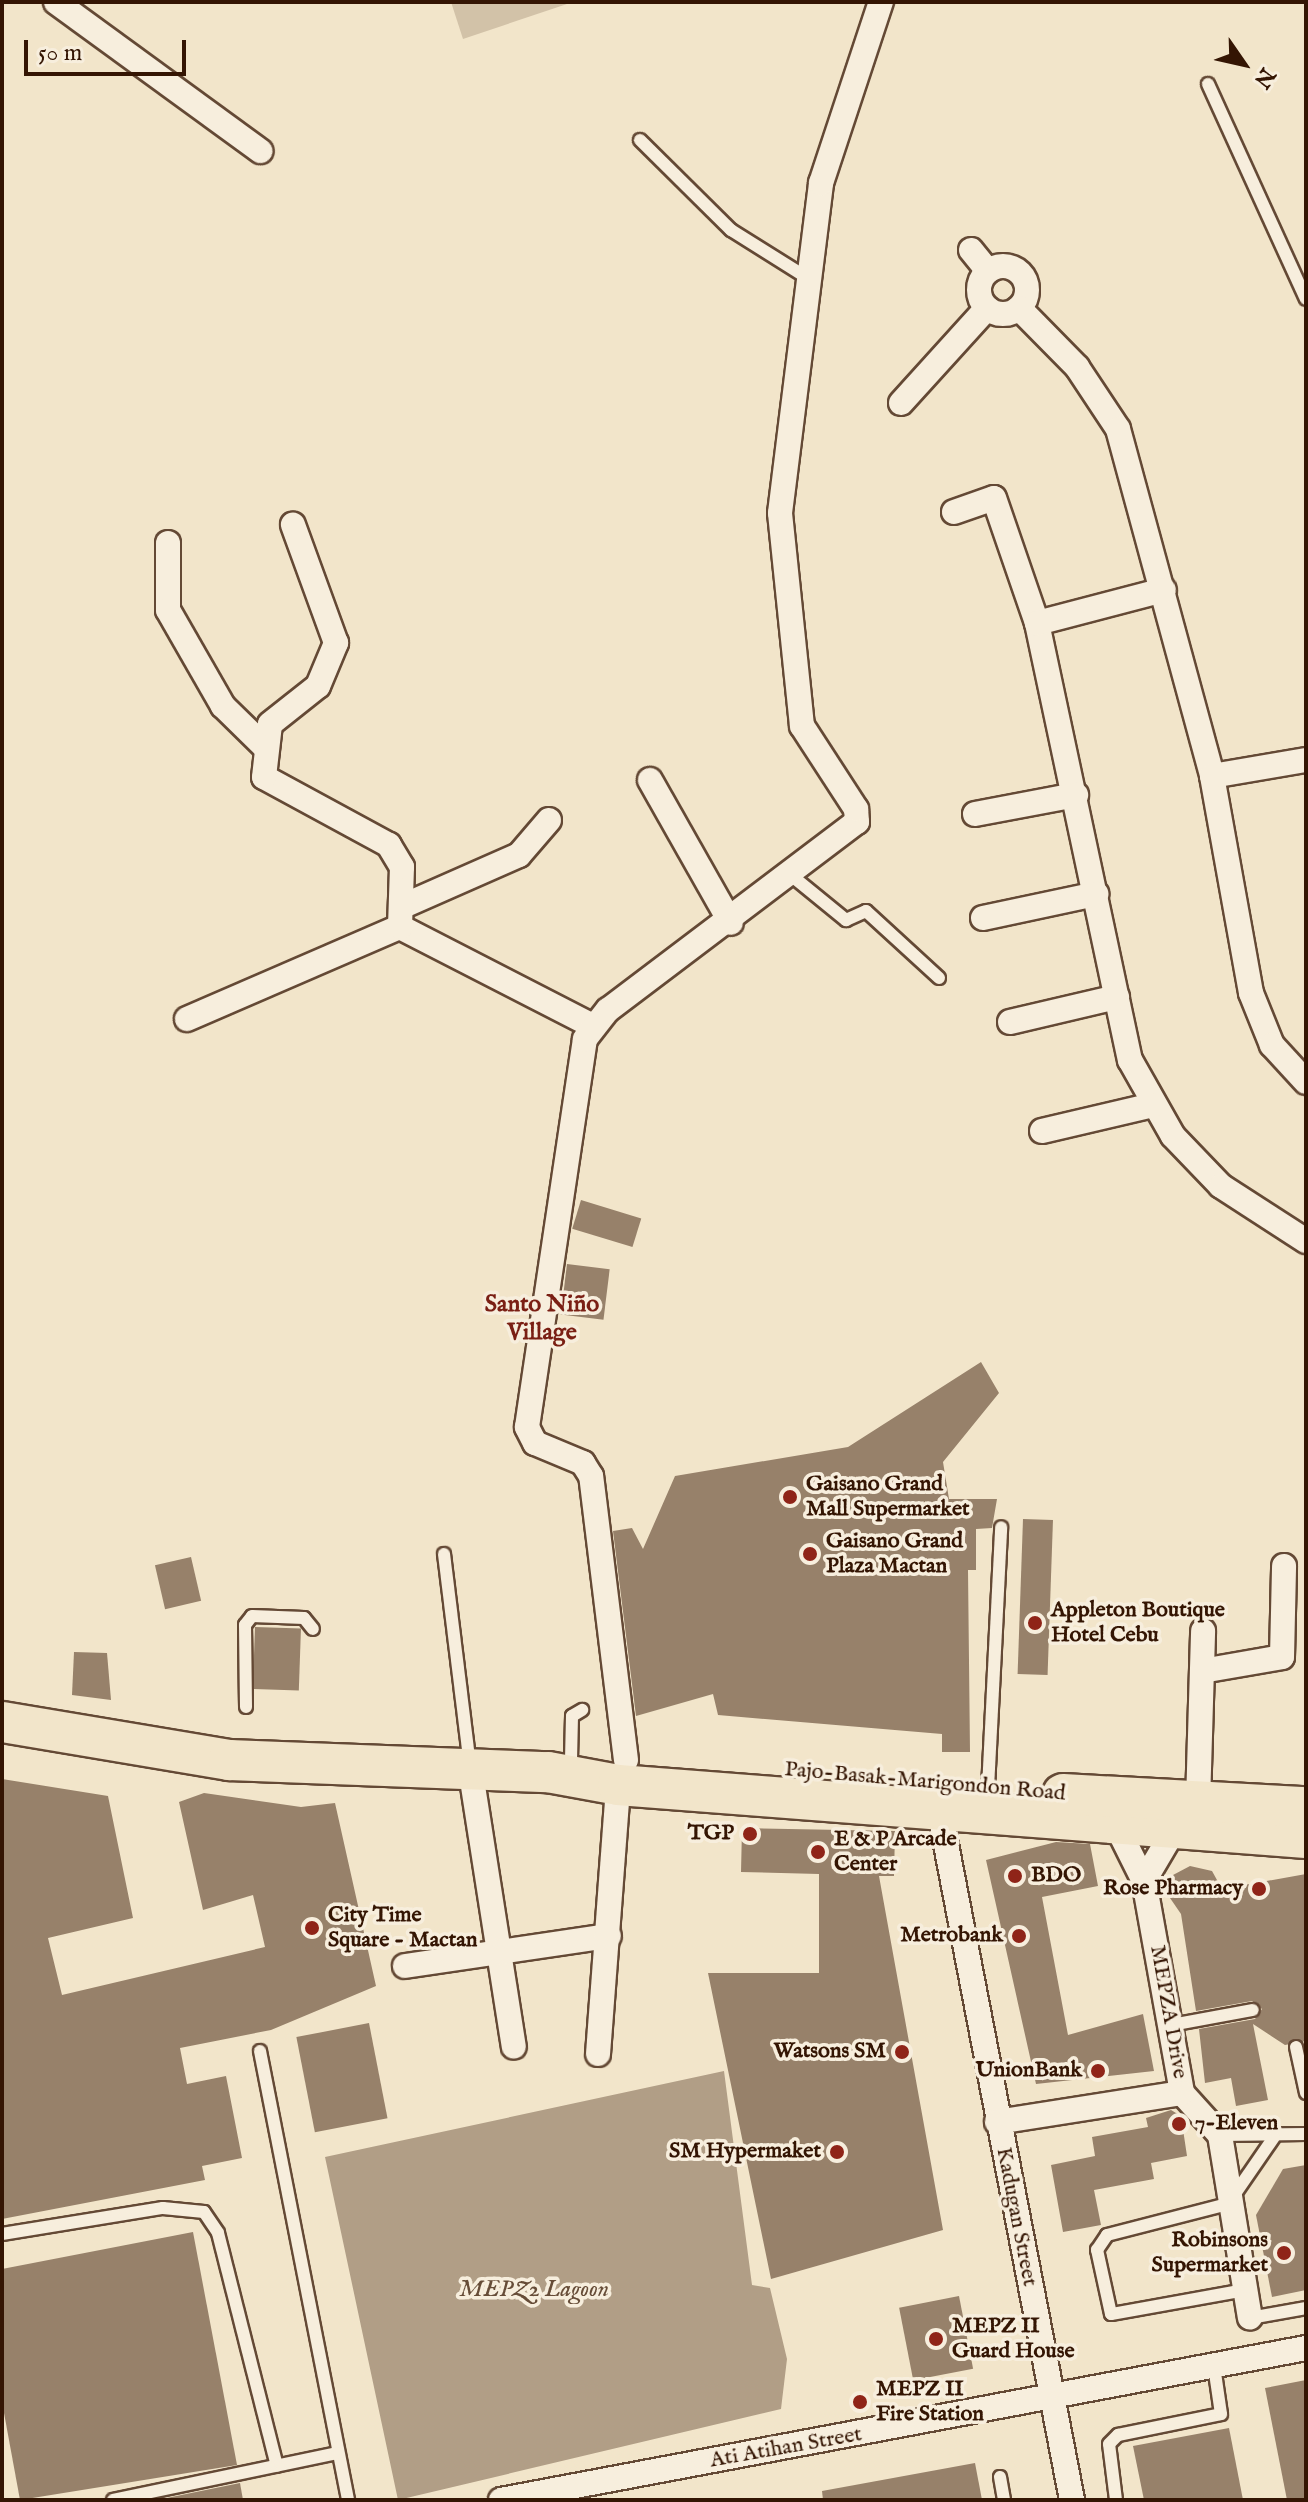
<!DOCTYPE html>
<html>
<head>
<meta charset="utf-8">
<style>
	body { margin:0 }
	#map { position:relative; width:1308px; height:2502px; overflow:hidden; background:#f2e5ca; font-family:"IM FELL English",serif }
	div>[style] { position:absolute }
	.green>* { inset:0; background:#d2c2a8 }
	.water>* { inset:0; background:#b19e86 }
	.building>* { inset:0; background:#97816a; transform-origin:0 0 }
	.roads { filter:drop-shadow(2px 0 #644935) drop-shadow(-2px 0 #644935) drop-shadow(0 2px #644935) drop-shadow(0 -2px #644935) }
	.service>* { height:12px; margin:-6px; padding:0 6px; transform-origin:6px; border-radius:6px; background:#f7eedd }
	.minor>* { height:24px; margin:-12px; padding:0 12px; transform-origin:12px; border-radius:12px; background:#f7eedd }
	.minor>.ring { margin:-12px; padding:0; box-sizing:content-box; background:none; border:24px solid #f7eedd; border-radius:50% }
	.primary>* { height:40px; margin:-20px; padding:0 20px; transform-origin:20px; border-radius:20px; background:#f2e5ca }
	.dots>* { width:22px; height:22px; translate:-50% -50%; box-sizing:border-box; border:4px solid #f7eedd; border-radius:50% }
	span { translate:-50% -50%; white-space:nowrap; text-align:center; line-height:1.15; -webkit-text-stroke:7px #f7eedd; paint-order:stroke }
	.poi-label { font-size:22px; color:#341503; font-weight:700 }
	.left { translate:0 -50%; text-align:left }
	.right { translate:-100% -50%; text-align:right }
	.street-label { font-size:22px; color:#341503 }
	.neighbourhood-label { font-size:24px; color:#7a1f14; font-weight:700 }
	.water-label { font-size:24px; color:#664c37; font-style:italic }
	.frame { position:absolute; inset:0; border:4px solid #341503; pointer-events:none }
	.north { position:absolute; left:1204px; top:24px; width:80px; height:80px; -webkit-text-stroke:6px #f7eedd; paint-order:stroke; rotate:124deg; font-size:22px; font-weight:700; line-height:32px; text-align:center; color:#341503 }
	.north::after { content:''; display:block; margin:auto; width:28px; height:36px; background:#341503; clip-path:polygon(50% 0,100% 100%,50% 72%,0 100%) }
	.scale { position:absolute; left:24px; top:40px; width:162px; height:36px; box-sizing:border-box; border:4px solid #341503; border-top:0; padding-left:10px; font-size:24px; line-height:28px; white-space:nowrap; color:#341503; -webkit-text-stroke:6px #f7eedd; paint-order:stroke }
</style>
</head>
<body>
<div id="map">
	<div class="green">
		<i style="clip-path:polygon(451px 2px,573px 2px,463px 39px)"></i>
	</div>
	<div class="water">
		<i style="clip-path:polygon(724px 2071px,752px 2285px,770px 2288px,787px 2359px,781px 2409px,398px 2500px,325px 2157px)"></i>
	</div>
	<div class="building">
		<i style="left:581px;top:1200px;width:63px;height:30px;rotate:17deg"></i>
		<i style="left:567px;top:1264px;width:43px;height:51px;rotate:7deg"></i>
		<i style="clip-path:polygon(981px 1362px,999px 1393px,943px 1462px,949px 1499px,997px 1499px,992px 1528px,976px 1529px,976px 1570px,968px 1570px,970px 1752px,942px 1752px,942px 1734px,718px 1715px,713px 1694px,636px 1716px,613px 1531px,632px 1528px,643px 1549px,675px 1476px,848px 1447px)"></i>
		<i style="left:1023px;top:1519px;width:30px;height:155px;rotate:2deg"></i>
		<i style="left:191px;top:1557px;width:45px;height:37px;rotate:77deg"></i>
		<i style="left:255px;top:1627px;width:46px;height:62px;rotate:2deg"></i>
		<i style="clip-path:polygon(74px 1652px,107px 1653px,111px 1700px,72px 1695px)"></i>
		<i style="clip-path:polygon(2px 1779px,108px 1796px,133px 1918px,48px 1938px,62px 1995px,265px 1947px,253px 1895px,203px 1910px,179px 1802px,204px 1793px,301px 1807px,335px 1803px,376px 1986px,271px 2030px,180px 2048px,187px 2084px,226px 2076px,242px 2158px,202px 2166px,205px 2180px,2px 2219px)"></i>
		<i style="clip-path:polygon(742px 1828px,895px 1831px,894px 1876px,879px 1876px,943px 2230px,771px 2279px,708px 1973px,819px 1973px,819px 1874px,741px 1872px)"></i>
		<i style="clip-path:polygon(1056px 1842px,1090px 1844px,1098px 1886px,1042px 1897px,1068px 2035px,1143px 2014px,1154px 2071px,1036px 2084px,986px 1860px)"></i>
		<i style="clip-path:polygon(1190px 1866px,1212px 1871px,1222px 1889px,1306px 1874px,1306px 2041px,1285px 2045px,1253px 2024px,1268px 2100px,1236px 2106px,1231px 2078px,1205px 2083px,1199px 2029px,1255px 2019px,1262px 2009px,1252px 2001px,1196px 2011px,1181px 1914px,1170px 1898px,1173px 1875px)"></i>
		<i style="left:369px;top:2023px;width:97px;height:74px;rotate:79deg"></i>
		<i style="clip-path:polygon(1171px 2110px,1181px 2116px,1187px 2156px,1151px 2163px,1154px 2179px,1094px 2190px,1101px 2225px,1063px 2232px,1051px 2165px,1095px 2156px,1092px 2137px,1148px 2127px,1146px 2118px)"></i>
		<i style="clip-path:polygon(1306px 2165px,1306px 2290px,1272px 2297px,1256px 2215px,1283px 2169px)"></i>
		<i style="clip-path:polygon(193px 2232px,237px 2465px,20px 2500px,2px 2402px,2px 2269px)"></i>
		<i style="left:959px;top:2296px;width:74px;height:61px;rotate:79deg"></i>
		<i style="clip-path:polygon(1306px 2380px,1306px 2500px,1287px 2500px,1265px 2388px)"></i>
		<i style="clip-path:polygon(1229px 2428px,1243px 2500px,1144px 2500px,1133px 2446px)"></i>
		<i style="clip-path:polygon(975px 2463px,982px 2500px,823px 2500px,822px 2491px)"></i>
		<i style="clip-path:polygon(240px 2483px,243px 2500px,157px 2500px)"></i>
	</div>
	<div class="roads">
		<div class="service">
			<i style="left:1208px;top:84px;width:236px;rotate:65.5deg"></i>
			<i style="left:640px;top:140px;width:128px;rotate:44.7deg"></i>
			<i style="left:731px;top:230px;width:92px;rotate:32.1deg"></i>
			<i style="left:792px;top:876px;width:70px;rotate:39.2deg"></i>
			<i style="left:846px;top:920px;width:22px;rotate:-24deg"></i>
			<i style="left:866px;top:911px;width:99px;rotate:42.5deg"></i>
			<i style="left:444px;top:1554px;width:214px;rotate:83deg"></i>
			<i style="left:246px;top:1707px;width:82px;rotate:-90.7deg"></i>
			<i style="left:245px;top:1625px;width:11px;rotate:-52deg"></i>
			<i style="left:252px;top:1616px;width:52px;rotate:2.2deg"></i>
			<i style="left:304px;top:1618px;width:14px;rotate:51deg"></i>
			<i style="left:571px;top:1760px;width:44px;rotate:-88.7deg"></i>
			<i style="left:572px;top:1716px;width:12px;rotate:-31deg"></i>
			<i style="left:988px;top:1788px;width:261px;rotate:-87.1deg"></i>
			<i style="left:1171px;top:2025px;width:83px;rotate:-10.4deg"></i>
			<i style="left:1296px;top:2047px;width:47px;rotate:77.7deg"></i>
			<i style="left:260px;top:2051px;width:458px;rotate:78.9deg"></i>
			<i style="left:1220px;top:2135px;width:86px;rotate:-0.7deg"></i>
			<i style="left:2px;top:2234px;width:163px;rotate:-9.2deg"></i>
			<i style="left:163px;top:2208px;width:41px;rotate:5.6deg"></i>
			<i style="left:204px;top:2212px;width:25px;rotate:56deg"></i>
			<i style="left:218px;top:2233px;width:240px;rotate:75.8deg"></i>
			<i style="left:1245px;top:2290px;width:136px;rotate:169.8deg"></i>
			<i style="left:1111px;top:2314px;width:66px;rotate:-102.3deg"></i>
			<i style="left:1097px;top:2250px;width:18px;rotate:-56deg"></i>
			<i style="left:1107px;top:2235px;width:125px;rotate:-14.4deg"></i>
			<i style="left:1228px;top:2204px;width:81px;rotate:-55.5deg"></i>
			<i style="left:1250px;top:2318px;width:57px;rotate:-10.1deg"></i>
			<i style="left:1000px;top:2477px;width:23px;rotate:80deg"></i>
			<i style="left:113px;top:2500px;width:230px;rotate:-11.8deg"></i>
			<i style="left:1116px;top:2500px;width:56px;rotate:-97.1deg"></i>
			<i style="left:1109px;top:2444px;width:13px;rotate:-45deg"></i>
			<i style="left:1118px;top:2435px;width:105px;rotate:-11.5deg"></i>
			<i style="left:1221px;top:2414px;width:49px;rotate:-98.3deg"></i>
		</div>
		<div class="minor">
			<i style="left:56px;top:2px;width:253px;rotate:36.1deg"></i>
			<i style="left:971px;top:250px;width:27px;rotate:51deg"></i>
			<i class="ring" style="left:979px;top:266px;width:24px;height:24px"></i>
			<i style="left:1019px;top:308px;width:83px;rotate:45.5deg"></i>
			<i style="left:1077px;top:367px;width:74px;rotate:56.5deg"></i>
			<i style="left:1118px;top:429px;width:360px;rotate:74.8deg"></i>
			<i style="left:1212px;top:776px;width:220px;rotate:79.8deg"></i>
			<i style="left:1251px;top:993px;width:56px;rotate:68deg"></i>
			<i style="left:1272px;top:1045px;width:50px;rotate:47.4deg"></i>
			<i style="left:901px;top:403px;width:128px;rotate:-47.8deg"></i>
			<i style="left:954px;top:512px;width:42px;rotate:-19.3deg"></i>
			<i style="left:994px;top:498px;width:132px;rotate:71deg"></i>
			<i style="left:1037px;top:623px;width:447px;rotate:78deg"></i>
			<i style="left:1130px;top:1060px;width:87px;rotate:60.5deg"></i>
			<i style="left:1173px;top:1136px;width:69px;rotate:46.2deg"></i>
			<i style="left:1221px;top:1186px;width:101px;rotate:32.9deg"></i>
			<i style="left:168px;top:543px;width:67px;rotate:90deg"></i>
			<i style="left:168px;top:610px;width:111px;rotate:60.2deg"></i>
			<i style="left:223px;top:706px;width:57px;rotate:44.3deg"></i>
			<i style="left:1037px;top:623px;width:131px;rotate:-14.6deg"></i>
			<i style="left:1212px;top:776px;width:95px;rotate:-9.7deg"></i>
			<i style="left:650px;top:780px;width:164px;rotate:60.5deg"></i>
			<i style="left:975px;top:814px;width:103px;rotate:-10.7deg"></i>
			<i style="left:401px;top:907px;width:129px;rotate:-23.8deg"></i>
			<i style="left:519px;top:855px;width:46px;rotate:-49.4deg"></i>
			<i style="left:983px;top:918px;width:116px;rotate:-12deg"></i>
			<i style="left:400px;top:927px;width:217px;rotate:27.2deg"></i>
			<i style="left:187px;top:1019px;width:232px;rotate:-23.4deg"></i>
			<i style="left:400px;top:927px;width:60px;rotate:-88.1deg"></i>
			<i style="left:402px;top:867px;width:26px;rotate:-121deg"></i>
			<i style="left:389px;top:845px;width:142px;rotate:-151.5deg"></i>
			<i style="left:264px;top:777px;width:53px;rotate:-83.5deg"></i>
			<i style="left:270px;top:724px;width:61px;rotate:-38.4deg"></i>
			<i style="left:318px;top:686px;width:47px;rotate:-67.3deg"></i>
			<i style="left:336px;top:643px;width:126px;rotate:-110deg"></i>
			<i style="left:1010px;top:1022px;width:110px;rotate:-13.2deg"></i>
			<i style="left:1042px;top:1131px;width:114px;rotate:-13.2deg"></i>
			<i style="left:1202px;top:1671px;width:81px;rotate:-9.9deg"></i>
			<i style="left:1282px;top:1657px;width:91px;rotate:-88.7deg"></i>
			<i style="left:626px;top:1760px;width:286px;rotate:-97deg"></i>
			<i style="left:591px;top:1476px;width:15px;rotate:-122deg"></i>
			<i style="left:583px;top:1463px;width:52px;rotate:-157.4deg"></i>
			<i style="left:535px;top:1443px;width:18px;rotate:-117deg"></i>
			<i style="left:527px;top:1427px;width:392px;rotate:-81.5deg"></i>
			<i style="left:585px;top:1039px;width:37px;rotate:-52deg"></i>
			<i style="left:608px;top:1010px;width:312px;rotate:-37.1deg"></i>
			<i style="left:857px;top:822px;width:13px;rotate:-94deg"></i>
			<i style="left:856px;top:809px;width:99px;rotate:-123deg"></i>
			<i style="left:802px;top:726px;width:214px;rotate:-95.9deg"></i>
			<i style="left:780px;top:513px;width:333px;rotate:-82.9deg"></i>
			<i style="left:821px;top:183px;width:191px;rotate:-71.7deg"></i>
			<i style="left:470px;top:1767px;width:283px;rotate:81.1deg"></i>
			<i style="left:1198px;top:1803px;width:172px;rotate:-88.3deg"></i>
			<i style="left:939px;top:1808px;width:705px;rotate:79.12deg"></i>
			<i style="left:1116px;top:1825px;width:63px;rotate:63.4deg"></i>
			<i style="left:1144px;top:1881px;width:215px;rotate:79.8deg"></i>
			<i style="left:1182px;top:2093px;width:57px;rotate:47.9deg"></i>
			<i style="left:1220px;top:2135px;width:185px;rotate:80.7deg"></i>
			<i style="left:1144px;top:1881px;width:59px;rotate:-59.5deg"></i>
			<i style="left:405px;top:1966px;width:206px;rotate:-8.4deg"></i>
			<i style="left:598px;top:2054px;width:270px;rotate:-85.7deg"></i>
			<i style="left:997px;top:2122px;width:187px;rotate:-8.9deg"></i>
			<i style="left:501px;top:2500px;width:819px;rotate:-10.69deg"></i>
		</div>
		<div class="primary">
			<i style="left:2px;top:1722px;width:230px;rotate:9.5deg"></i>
			<i style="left:229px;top:1760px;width:319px;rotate:2.2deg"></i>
			<i style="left:548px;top:1772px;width:71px;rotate:10.5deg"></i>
			<i style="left:618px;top:1785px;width:690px;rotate:4.41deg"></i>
			<i style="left:1063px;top:1794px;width:243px;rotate:3.1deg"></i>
		</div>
	</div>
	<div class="dots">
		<i style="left:790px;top:1497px;background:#8f2418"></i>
		<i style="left:810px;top:1554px;background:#8f2418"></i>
		<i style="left:1035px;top:1623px;background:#8f2418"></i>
		<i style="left:750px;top:1834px;background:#8f2418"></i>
		<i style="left:818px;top:1852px;background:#8f2418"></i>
		<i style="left:1015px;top:1876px;background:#8f2418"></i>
		<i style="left:1259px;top:1889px;background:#8f2418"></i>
		<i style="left:312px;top:1928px;background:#8f2418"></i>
		<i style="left:1019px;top:1936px;background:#8f2418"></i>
		<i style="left:902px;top:2052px;background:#8f2418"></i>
		<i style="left:1098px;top:2071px;background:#8f2418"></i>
		<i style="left:1179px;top:2124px;background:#8f2418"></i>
		<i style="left:837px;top:2152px;background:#8f2418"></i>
		<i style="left:1284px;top:2253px;background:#8f2418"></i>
		<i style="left:936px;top:2339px;background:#8f2418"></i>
		<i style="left:860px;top:2402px;background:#8f2418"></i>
	</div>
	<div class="poi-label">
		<span class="left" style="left:806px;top:1497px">Gaisano Grand<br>Mall Supermarket</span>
		<span class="left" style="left:826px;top:1554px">Gaisano Grand<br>Plaza Mactan</span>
		<span class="left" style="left:1051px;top:1623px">Appleton Boutique<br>Hotel Cebu</span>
		<span class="right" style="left:734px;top:1834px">TGP</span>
		<span class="left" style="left:834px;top:1852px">E &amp; P Arcade<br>Center</span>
		<span class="left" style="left:1031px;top:1876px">BDO</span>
		<span class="right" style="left:1243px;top:1889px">Rose Pharmacy</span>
		<span class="left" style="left:328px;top:1928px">City Time<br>Square - Mactan</span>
		<span class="right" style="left:1003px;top:1936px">Metrobank</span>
		<span class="right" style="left:886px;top:2052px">Watsons SM</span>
		<span class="right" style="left:1082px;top:2071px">UnionBank</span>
		<span class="left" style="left:1195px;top:2124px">7-Eleven</span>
		<span class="right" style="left:821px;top:2152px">SM Hypermaket</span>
		<span class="right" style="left:1268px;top:2253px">Robinsons<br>Supermarket</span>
		<span class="left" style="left:952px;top:2339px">MEPZ II<br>Guard House</span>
		<span class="left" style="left:876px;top:2402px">MEPZ II<br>Fire Station</span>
	</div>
	<div class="street-label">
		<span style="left:925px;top:1782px;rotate:5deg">Pajo-Basak-Marigondon Road</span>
		<span style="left:1168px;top:2012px;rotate:80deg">MEPZA Drive</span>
		<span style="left:1016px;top:2217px;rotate:79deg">Kadugan Street</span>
		<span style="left:786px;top:2448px;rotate:-10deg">Ati Atihan Street</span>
	</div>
	<div class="neighbourhood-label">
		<span style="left:542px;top:1319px">Santo Niño<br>Village</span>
	</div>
	<div class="water-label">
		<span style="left:534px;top:2290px">MEPZ2 Lagoon</span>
	</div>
	<div class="frame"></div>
	<div class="north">N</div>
	<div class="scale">50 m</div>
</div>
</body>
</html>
